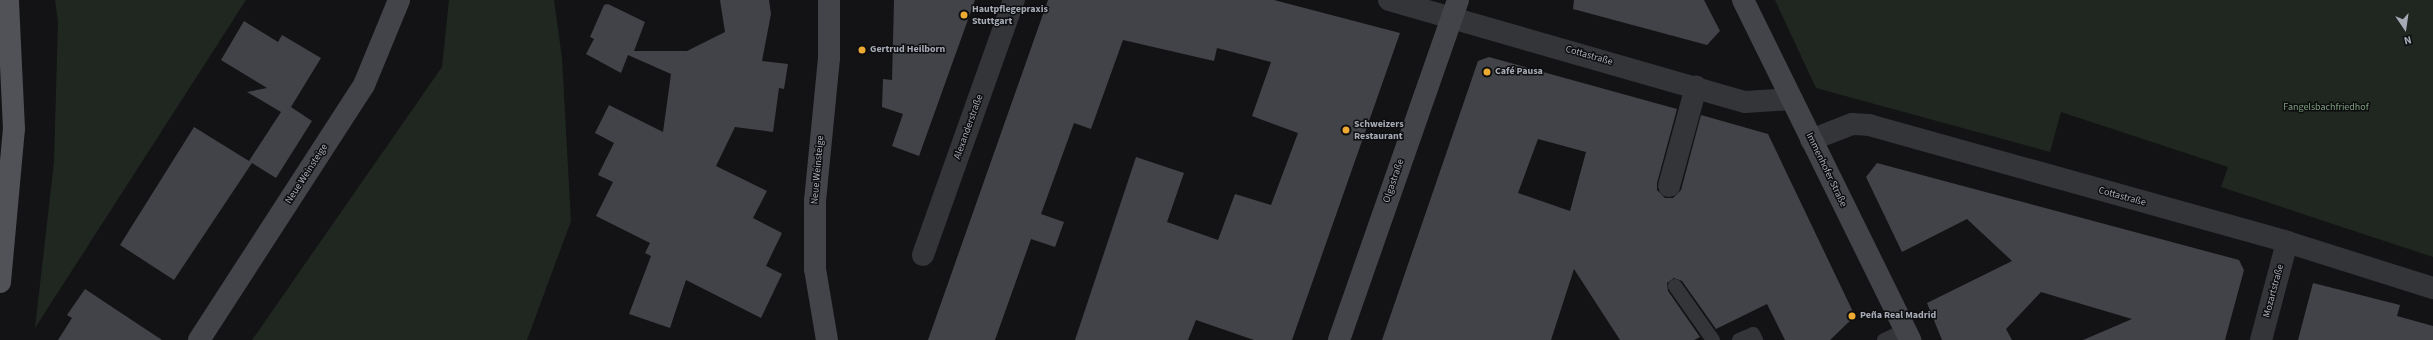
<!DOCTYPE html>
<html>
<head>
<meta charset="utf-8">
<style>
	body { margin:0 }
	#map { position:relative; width:2433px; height:340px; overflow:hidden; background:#131315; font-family:"Source Sans 3",sans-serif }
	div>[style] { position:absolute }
	.green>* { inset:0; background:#1f2720 }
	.building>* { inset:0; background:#424348 }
	.lane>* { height:14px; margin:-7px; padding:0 7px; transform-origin:7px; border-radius:7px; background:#343539 }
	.street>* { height:22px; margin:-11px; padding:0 11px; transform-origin:11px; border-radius:11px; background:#343539 }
	.secondary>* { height:22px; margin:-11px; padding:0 11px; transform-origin:11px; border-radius:11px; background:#424449 }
	.primary>* { height:22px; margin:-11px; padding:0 11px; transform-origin:11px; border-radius:11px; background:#505258 }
	.dots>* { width:11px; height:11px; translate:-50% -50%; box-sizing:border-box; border:2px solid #0e0e10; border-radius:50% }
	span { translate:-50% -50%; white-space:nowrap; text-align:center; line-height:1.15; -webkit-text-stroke:3px #0e0e10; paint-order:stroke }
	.poi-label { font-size:10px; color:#a5aab5; font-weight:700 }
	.left { translate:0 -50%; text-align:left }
	.street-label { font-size:10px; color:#a5aab5 }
	.park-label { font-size:10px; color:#7c9f7d }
	.north { position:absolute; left:2385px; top:8px; width:40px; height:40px; -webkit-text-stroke:3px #0e0e10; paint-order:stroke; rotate:167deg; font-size:11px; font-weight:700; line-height:16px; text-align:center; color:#a5aab5 }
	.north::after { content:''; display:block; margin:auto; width:14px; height:18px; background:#a5aab5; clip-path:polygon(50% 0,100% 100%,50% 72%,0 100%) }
</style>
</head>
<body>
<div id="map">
	<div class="green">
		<i style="clip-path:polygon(55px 0,246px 0,35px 328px,54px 162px,58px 22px)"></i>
		<i style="clip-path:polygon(449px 0,554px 0,562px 58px,571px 221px,527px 340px,252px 340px,442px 67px)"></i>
		<i style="clip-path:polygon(1775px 0,2433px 0,2433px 257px,2221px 187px,2228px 167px,2061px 112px,2050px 152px,1816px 88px)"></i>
	</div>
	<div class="building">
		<i style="clip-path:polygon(720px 0,769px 0,771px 14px,762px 61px,788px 64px,784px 89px,779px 88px,773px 132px,735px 127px,716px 166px,767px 191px,753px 218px,782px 233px,766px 266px,782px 274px,761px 318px,686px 280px,670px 328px,629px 314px,651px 256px,645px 253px,650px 243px,596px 216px,613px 182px,598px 175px,614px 143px,595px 133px,609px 105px,663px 132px,671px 74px,628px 55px,621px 73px,586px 54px,594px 39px,590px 37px,604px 5px,608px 4px,645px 22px,634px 51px,687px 51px,725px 32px)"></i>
		<i style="clip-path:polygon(894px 0,975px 0,919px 156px,892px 146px,903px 114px,882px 107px,883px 79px,892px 80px)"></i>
		<i style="clip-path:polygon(1048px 0,1274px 0,1400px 33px,1292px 340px,1254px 340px,1196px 320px,1188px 340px,1075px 340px,1136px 157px,1184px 173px,1167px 222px,1218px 240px,1235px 194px,1271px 205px,1298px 133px,1252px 116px,1271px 62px,1217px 48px,1214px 61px,1123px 40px,1091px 129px,1074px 123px,1041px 214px,1064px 222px,1055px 247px,1031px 239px,995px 340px,928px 340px)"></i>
		<i style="clip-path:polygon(1574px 0,1704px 0,1720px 31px,1707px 45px,1573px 9px)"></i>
		<i style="clip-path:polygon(244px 21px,278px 42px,282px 35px,321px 58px,291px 107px,312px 121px,276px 178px,252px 163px,174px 280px,120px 245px,194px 127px,249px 161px,281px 112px,247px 92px,267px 88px,221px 60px)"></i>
		<i style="clip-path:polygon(evenodd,1489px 57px,1677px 109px,1657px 183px,1657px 190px,1665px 198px,1673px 198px,1681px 190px,1701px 115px,1768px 134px,1855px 316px,1830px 340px,1785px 340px,1767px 304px,1716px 329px,1682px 281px,1674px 278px,1667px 283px,1668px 291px,1700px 337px,1694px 340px,1620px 340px,1574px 269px,1551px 340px,1382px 340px,1478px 61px,1489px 57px,1538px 139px,1586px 152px,1570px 211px,1518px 193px,1538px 139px)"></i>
		<i style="clip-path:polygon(1877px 163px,2239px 260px,2244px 270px,2225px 340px,2083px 340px,2132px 319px,2041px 292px,2006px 329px,2012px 340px,1942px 340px,1927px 303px,2012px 261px,1967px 219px,1902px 252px,1866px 177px)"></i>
		<i style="clip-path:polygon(2313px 283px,2400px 305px,2397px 316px,2433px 326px,2433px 340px,2298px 340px)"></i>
		<i style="clip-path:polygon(85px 289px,162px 340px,58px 340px,72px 318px,67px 315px)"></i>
	</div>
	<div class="lane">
		<i style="left:1675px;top:286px;width:66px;rotate:54.9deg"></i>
		<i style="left:1739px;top:340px;width:15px;rotate:-23deg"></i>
		<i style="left:1753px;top:334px;width:7px;rotate:63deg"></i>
		<i style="left:1884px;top:340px;width:23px;rotate:-25deg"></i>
	</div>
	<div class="street">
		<i style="left:1389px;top:0;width:370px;rotate:16deg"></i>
		<i style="left:1745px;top:102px;width:46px;rotate:-3.7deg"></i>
		<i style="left:1811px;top:140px;width:44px;rotate:-21.3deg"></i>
		<i style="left:1852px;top:124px;width:17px;rotate:3deg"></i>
		<i style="left:1869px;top:125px;width:434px;rotate:15.6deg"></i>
		<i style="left:2287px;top:242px;width:153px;rotate:17.5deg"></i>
		<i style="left:1669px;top:186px;width:103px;rotate:-74.7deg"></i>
		<i style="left:923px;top:255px;width:271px;rotate:-70.4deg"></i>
		<i style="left:2261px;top:340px;width:101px;rotate:-75.1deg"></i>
	</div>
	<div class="secondary">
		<i style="left:1743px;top:0;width:379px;rotate:63.8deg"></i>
		<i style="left:199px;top:340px;width:304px;rotate:-57.1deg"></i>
		<i style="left:364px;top:85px;width:92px;rotate:-67.6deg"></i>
		<i style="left:827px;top:340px;width:72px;rotate:-99.6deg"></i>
		<i style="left:815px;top:269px;width:68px;rotate:-90deg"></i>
		<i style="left:815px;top:201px;width:144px;rotate:-84.4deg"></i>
		<i style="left:829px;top:58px;width:58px;rotate:-90deg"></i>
		<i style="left:1339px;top:340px;width:360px;rotate:-70.7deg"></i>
	</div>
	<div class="primary">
		<i style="left:0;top:282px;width:154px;rotate:-84.8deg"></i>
		<i style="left:14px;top:129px;width:129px;rotate:-92.7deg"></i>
	</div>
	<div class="dots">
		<i style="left:964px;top:15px;background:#edaa32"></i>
		<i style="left:862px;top:50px;background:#edaa32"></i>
		<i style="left:1487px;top:72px;background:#edaa32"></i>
		<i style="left:1346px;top:130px;background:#edaa32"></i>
		<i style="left:1852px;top:316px;background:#edaa32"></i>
	</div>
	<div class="poi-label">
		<span class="left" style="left:972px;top:15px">Hautpflegepraxis<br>Stuttgart</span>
		<span class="left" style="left:870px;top:50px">Gertrud Heilborn</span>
		<span class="left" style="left:1495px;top:72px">Café Pausa</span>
		<span class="left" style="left:1354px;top:130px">Schweizers<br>Restaurant</span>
		<span class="left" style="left:1860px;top:316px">Peña Real Madrid</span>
	</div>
	<div class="street-label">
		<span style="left:1589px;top:56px;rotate:16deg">Cottastraße</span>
		<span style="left:969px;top:127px;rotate:-70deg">Alexanderstraße</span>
		<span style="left:818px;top:170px;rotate:-85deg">Neue Weinsteige</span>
		<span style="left:1826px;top:170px;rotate:64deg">Immenhofer Straße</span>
		<span style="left:307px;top:174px;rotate:-57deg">Neue Weinsteige</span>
		<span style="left:1394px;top:181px;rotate:-71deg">Olgastraße</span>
		<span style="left:2122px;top:197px;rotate:15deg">Cottastraße</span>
		<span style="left:2274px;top:291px;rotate:-75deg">Mozartstraße</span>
	</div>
	<div class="park-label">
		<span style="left:2326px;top:108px">Fangelsbachfriedhof</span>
	</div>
	<div class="north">N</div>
</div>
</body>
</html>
